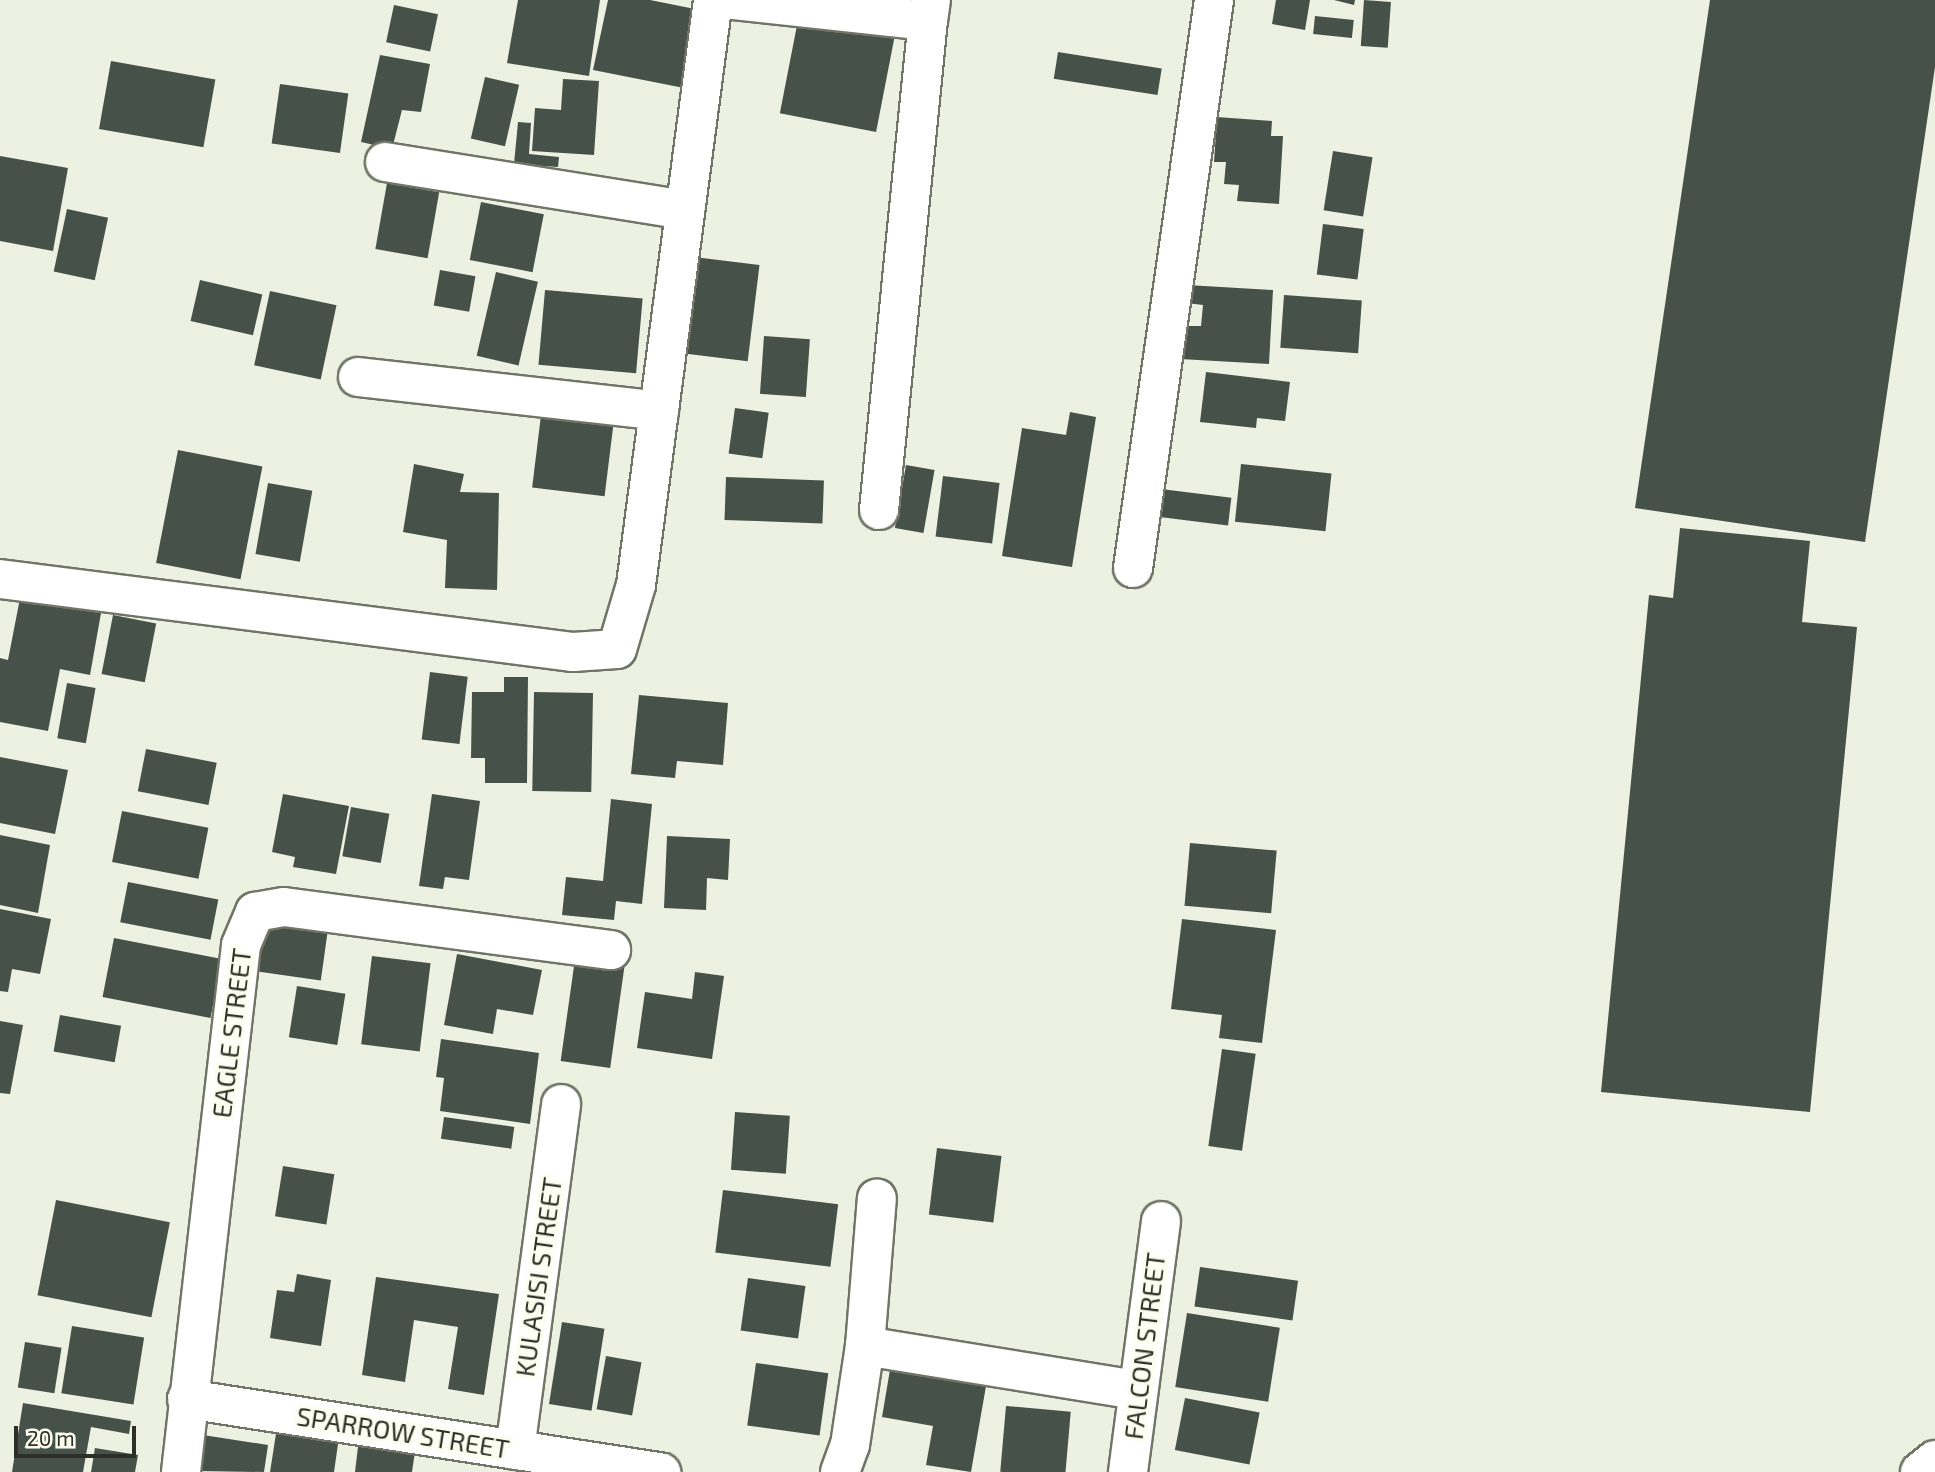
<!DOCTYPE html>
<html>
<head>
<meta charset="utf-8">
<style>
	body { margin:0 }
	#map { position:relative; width:1935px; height:1472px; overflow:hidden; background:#edf1e1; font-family:"Exo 2",sans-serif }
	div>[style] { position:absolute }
	.building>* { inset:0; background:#465249; transform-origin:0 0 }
	.roads { filter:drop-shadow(2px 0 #717466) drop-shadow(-2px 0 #717466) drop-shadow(0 2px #717466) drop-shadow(0 -2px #717466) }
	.minor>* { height:38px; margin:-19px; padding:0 19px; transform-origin:19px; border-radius:19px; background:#fff }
	.trunk>* { height:38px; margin:-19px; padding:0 19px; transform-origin:19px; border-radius:19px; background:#fff }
	span { translate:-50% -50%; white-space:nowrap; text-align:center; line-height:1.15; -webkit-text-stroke:7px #fbfeee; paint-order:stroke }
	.street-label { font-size:26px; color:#2e2f29 }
	.scale { position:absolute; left:14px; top:1426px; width:122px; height:32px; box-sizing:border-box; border:4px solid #2e2f29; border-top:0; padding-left:9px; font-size:21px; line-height:24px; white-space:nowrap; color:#2e2f29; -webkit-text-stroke:5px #fbfeee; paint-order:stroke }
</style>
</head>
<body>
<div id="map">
	<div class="building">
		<i style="clip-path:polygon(518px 0,600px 0,589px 76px,507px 63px)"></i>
		<i style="clip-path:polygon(608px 0,650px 0,700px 10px,684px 88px,593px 70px)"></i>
		<i style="clip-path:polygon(1276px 0,1310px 0,1305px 30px,1272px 24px)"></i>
		<i style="clip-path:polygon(1334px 0,1355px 0,1354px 5px)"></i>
		<i style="left:1364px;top:0;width:27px;height:46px;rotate:4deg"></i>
		<i style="clip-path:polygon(1710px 0,1935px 0,1935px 67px,1865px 542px,1635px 508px)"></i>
		<i style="left:394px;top:5px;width:45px;height:38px;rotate:12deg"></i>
		<i style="left:1315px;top:16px;width:39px;height:18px;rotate:6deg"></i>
		<i style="left:798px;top:20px;width:98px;height:95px;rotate:11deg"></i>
		<i style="left:1058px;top:52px;width:105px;height:27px;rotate:9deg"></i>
		<i style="clip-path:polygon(380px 55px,430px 64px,421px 112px,402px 110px,392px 149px,361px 142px)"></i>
		<i style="left:111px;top:61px;width:106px;height:69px;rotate:10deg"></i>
		<i style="left:485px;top:77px;width:35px;height:63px;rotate:13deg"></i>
		<i style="clip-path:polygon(563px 79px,599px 81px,594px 155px,532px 151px,535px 108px,561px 110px)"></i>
		<i style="left:280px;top:84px;width:69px;height:60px;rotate:8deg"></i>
		<i style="clip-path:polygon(1217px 117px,1272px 121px,1271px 136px,1283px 136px,1279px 204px,1237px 201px,1239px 185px,1224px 184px,1226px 162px,1214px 162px)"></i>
		<i style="clip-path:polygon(518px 122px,531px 123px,529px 154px,559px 157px,558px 167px,514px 164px)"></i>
		<i style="left:1333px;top:151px;width:40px;height:60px;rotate:9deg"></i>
		<i style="clip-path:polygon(0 156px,68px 168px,53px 251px,0 241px)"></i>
		<i style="left:387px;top:183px;width:53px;height:67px;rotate:10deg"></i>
		<i style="left:481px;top:202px;width:64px;height:59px;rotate:11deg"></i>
		<i style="left:67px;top:209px;width:42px;height:64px;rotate:12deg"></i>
		<i style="left:1323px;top:224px;width:41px;height:51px;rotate:7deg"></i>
		<i style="left:694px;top:257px;width:66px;height:97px;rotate:7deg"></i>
		<i style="left:440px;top:270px;width:36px;height:36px;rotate:10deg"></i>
		<i style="left:496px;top:272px;width:43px;height:86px;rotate:13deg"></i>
		<i style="left:200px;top:280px;width:64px;height:42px;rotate:13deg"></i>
		<i style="clip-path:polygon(1187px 285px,1273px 290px,1269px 364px,1180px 359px,1182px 326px,1201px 326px,1203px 305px,1186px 303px)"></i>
		<i style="left:545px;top:290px;width:98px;height:75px;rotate:5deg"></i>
		<i style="left:270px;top:291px;width:68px;height:76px;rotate:12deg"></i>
		<i style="left:1284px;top:295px;width:78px;height:53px;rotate:4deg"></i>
		<i style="left:764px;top:336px;width:46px;height:58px;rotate:4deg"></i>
		<i style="clip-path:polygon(1206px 372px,1290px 382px,1285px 421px,1257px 418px,1256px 428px,1200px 422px)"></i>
		<i style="left:542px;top:407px;width:73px;height:81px;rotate:7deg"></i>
		<i style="left:735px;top:408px;width:34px;height:46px;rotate:8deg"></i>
		<i style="clip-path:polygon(1070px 412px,1096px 417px,1072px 567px,1002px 556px,1022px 428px,1066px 435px)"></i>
		<i style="left:178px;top:450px;width:86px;height:115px;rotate:11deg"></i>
		<i style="clip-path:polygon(414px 464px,464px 474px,460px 492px,499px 493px,497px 590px,445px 588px,447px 540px,403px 532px)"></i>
		<i style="left:1241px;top:464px;width:91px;height:58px;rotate:6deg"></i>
		<i style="left:906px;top:465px;width:29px;height:64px;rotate:10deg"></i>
		<i style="left:943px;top:476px;width:57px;height:61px;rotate:7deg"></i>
		<i style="left:726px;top:477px;width:98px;height:43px;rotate:2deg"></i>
		<i style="left:268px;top:483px;width:45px;height:72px;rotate:10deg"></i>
		<i style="left:1153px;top:488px;width:79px;height:28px;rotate:7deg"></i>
		<i style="clip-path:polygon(1680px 528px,1810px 541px,1802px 622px,1857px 627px,1810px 1112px,1601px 1092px,1649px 595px,1673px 598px)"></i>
		<i style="clip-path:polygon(22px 588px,103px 602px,90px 675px,60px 669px,48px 731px,0 722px,0 658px,8px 660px)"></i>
		<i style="left:113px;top:615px;width:44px;height:60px;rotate:11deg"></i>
		<i style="left:430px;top:672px;width:38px;height:68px;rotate:7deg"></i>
		<i style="clip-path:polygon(504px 677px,528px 677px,527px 783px,485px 783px,485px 758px,471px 758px,472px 692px,504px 692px)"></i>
		<i style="left:67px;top:683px;width:29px;height:56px;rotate:10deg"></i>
		<i style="left:534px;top:692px;width:59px;height:99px;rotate:1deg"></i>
		<i style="clip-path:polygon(639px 695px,728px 703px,723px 765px,677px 761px,675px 778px,631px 774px)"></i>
		<i style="left:146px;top:749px;width:72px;height:43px;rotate:11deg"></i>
		<i style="clip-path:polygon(0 757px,68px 770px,55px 834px,0 823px)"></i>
		<i style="clip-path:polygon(283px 794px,349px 806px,336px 874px,293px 867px,295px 857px,272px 852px)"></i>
		<i style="clip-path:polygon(432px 794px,480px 801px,469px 880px,445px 877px,443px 889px,419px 886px)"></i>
		<i style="clip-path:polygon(611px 799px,652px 804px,642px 904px,616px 901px,614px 920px,562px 915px,566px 877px,603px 881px)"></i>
		<i style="left:351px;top:807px;width:39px;height:50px;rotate:10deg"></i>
		<i style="left:122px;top:811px;width:88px;height:52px;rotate:11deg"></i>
		<i style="clip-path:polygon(0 835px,50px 845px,38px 913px,0 905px)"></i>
		<i style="clip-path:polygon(667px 836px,730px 839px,728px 880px,707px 878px,706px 910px,664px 908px)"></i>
		<i style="left:1190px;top:843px;width:87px;height:63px;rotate:5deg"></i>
		<i style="left:128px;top:882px;width:92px;height:41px;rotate:11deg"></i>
		<i style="clip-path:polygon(0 909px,51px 919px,40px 974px,12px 969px,8px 992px,0 991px)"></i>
		<i style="left:257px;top:917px;width:72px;height:54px;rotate:8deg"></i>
		<i style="clip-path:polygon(1182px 919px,1276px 930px,1262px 1043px,1219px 1038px,1222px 1015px,1171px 1009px)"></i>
		<i style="left:114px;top:938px;width:110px;height:60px;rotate:11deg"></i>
		<i style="clip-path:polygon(457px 954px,542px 970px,533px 1015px,497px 1009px,493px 1034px,444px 1025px)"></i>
		<i style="left:372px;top:956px;width:59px;height:89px;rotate:7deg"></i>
		<i style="left:575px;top:959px;width:50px;height:103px;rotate:8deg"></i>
		<i style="clip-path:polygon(695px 972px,724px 976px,712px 1059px,637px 1048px,645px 992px,692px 999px)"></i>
		<i style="left:297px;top:986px;width:49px;height:52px;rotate:9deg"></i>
		<i style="left:60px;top:1015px;width:62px;height:37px;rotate:10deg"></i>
		<i style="clip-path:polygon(0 1021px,23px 1025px,10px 1094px,0 1093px)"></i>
		<i style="clip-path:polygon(441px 1039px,539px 1053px,530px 1124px,440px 1111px,444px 1078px,436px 1077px)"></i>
		<i style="left:1222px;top:1049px;width:34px;height:98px;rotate:8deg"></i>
		<i style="left:735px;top:1112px;width:55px;height:58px;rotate:4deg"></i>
		<i style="left:444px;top:1117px;width:71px;height:22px;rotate:8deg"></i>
		<i style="left:937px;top:1148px;width:65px;height:67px;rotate:7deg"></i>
		<i style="left:283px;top:1166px;width:52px;height:51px;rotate:9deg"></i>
		<i style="left:723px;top:1190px;width:116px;height:63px;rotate:7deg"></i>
		<i style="left:56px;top:1200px;width:116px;height:97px;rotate:11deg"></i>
		<i style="left:1200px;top:1267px;width:99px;height:40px;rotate:8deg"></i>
		<i style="clip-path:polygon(297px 1274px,331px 1280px,321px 1346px,270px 1338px,277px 1290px,294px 1292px)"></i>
		<i style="clip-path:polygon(376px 1277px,499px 1294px,484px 1395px,448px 1389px,458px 1327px,414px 1320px,405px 1382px,362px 1375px)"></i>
		<i style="left:748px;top:1278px;width:58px;height:53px;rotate:8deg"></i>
		<i style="left:1187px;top:1313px;width:94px;height:75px;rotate:9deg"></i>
		<i style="left:562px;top:1322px;width:43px;height:83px;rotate:9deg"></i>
		<i style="left:72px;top:1326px;width:73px;height:68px;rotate:9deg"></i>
		<i style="left:25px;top:1342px;width:37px;height:46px;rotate:9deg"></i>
		<i style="clip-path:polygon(893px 1352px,989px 1369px,971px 1472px,926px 1465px,933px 1426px,882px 1417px)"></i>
		<i style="left:606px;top:1356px;width:36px;height:54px;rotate:10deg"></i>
		<i style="left:756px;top:1363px;width:73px;height:63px;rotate:8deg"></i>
		<i style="left:1185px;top:1398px;width:76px;height:53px;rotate:11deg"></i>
		<i style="clip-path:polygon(23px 1403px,131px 1421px,129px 1434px,91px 1427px,83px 1472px,12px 1472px)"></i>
		<i style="left:1006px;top:1406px;width:65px;height:66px;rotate:5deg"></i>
		<i style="clip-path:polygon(278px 1421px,340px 1430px,334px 1472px,270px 1472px)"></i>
		<i style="clip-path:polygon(360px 1430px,417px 1438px,412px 1472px,355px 1472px)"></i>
		<i style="clip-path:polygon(203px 1435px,268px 1445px,264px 1472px,198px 1471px)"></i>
		<i style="clip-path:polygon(95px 1448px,138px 1455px,135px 1472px,91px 1472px)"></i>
	</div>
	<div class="roads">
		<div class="minor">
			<i style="left:734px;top:0;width:195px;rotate:6.2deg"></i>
			<i style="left:928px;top:21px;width:21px;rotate:-82deg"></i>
			<i style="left:385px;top:162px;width:304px;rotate:9.1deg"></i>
			<i style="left:358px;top:377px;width:303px;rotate:6.4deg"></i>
			<i style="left:879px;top:510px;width:491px;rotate:-84.3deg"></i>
			<i style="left:1133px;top:568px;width:574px;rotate:-81.88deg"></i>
			<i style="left:0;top:579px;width:578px;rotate:7.26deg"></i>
			<i style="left:573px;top:652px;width:44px;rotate:-3.9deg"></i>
			<i style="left:617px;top:649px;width:67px;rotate:-73.5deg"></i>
			<i style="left:636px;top:585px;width:590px;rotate:-82.5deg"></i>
			<i style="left:865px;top:1346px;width:276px;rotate:9.2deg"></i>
			<i style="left:187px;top:1399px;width:480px;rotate:8.8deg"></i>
			<i style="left:515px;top:1450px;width:349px;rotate:-82.4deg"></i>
			<i style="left:181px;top:1472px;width:530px;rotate:-83.5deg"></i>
			<i style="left:241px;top:945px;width:36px;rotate:-67deg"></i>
			<i style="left:255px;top:912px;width:29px;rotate:-10deg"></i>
			<i style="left:284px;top:907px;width:330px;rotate:7.5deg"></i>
			<i style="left:840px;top:1472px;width:29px;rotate:-70deg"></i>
			<i style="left:850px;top:1445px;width:100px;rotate:-81.4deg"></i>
			<i style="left:865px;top:1346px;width:148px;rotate:-85.4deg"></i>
			<i style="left:1128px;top:1472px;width:253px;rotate:-82.5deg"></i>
		</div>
		<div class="trunk">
			<i style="left:1920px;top:1472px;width:19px;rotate:-39deg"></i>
		</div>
	</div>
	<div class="street-label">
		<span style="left:231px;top:1033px;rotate:-83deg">EAGLE STREET</span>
		<span style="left:538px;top:1277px;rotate:-82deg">KULASISI STREET</span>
		<span style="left:1144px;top:1346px;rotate:-83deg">FALCON STREET</span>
		<span style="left:403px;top:1432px;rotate:9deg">SPARROW STREET</span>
	</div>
	<div class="scale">20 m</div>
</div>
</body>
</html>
